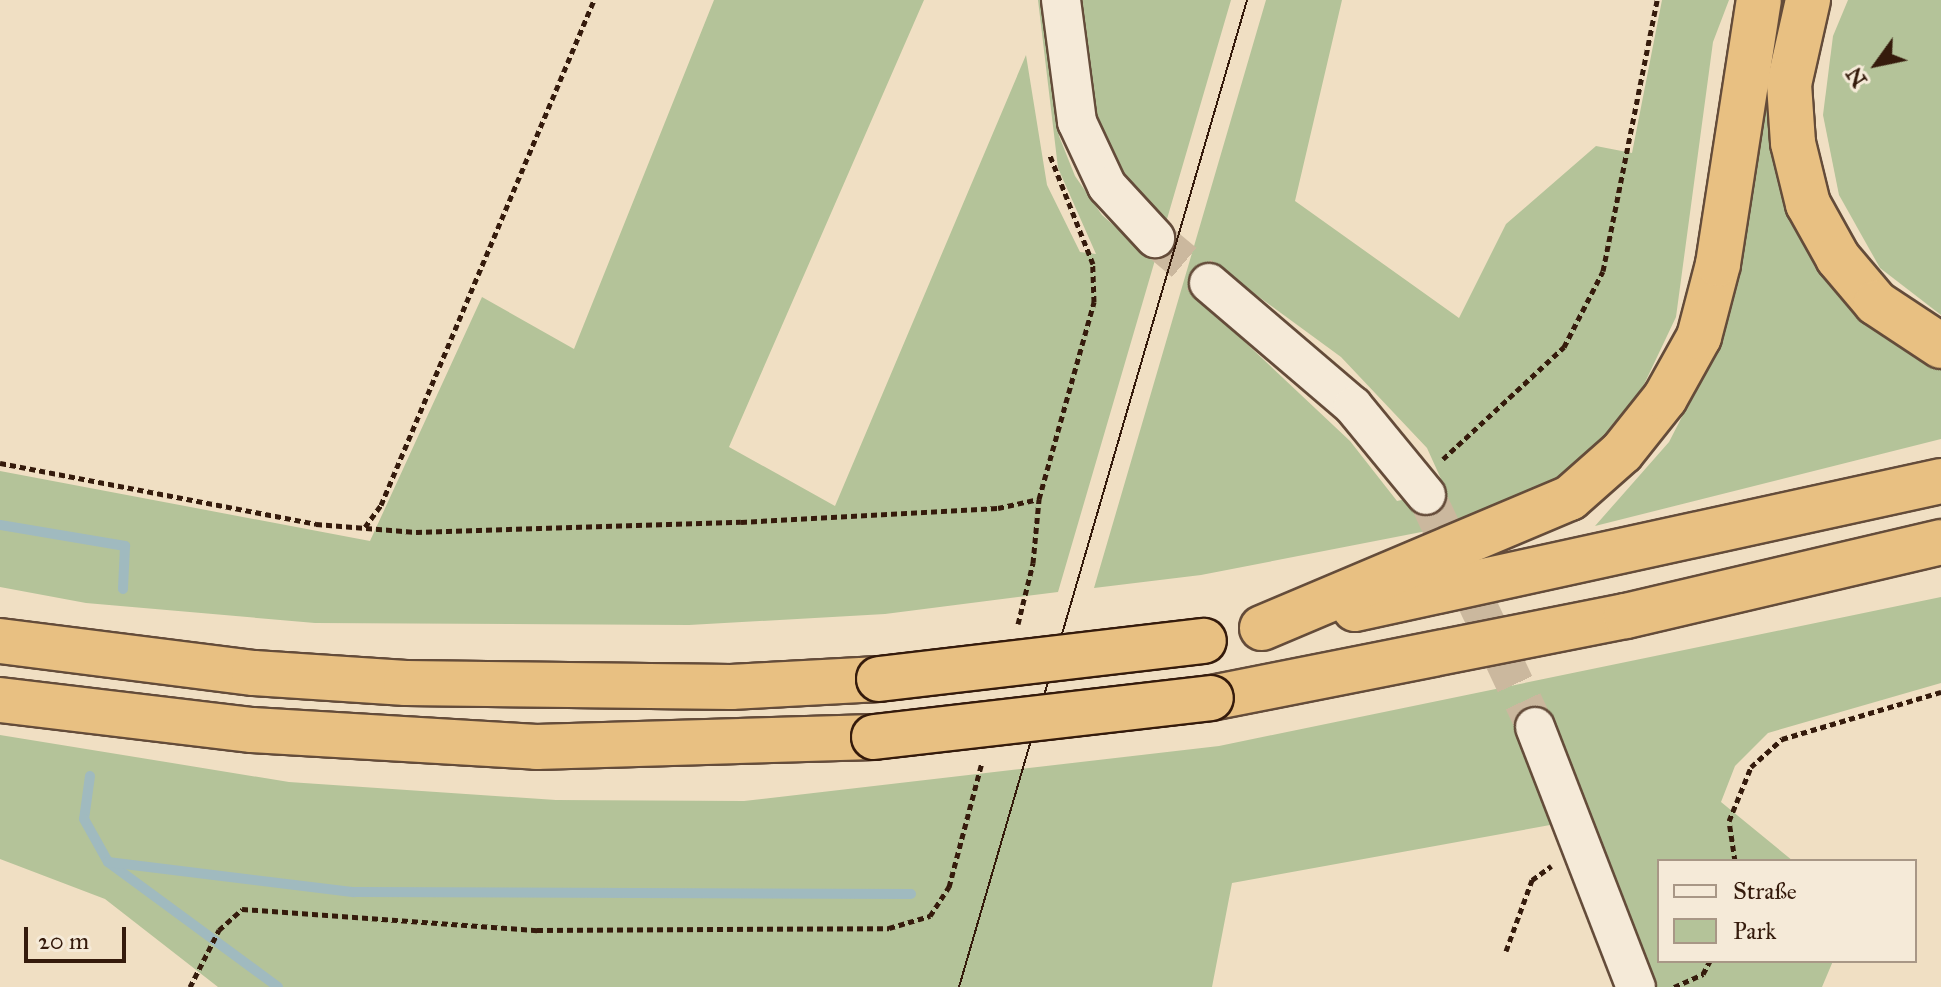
<!DOCTYPE html>
<html>
<head>
<meta charset="utf-8">
<style>
	body { margin:0 }
	#map { position:relative; width:1941px; height:987px; overflow:hidden; background:#f0dfc3; font-family:"IM FELL Great Primer",serif }
	div>[style] { position:absolute }
	.green>* { inset:0; background:#b4c399 }
	.stream>* { height:10px; margin:-5px; padding:0 5px; transform-origin:5px; border-radius:5px; background:#a0babf }
	.street-tunnel>* { height:38px; margin-top:-19px; transform-origin:0; background:repeating-linear-gradient(90deg,#cbb89e 0 38px,transparent 0 57px) }
	.path>* { height:5px; margin-top:-2.5px; transform-origin:0; background:repeating-linear-gradient(90deg,#351b0c 0 6px,transparent 0 10px) }
	.roads { filter:drop-shadow(2px 0 #644c3a) drop-shadow(-2px 0 #644c3a) drop-shadow(0 2px #644c3a) drop-shadow(0 -2px #644c3a) }
	.street>* { height:38px; margin:-19px; padding:0 19px; transform-origin:19px; border-radius:19px; background:#f5ead8 }
	.highway>* { height:44px; margin:-22px; padding:0 22px; transform-origin:22px; border-radius:22px; background:#e8c082 }
	.tram>* { height:2px; margin:-1px; padding:0 1px; transform-origin:1px; border-radius:1px; background:#351b0c }
	.bridges { filter:drop-shadow(2px 0 #351b0c) drop-shadow(-2px 0 #351b0c) drop-shadow(0 2px #351b0c) drop-shadow(0 -2px #351b0c) }
	.highway-bridge>* { height:44px; margin:-22px; padding:0 22px; transform-origin:22px; border-radius:22px; background:#e8c082 }
	span { translate:-50% -50%; white-space:nowrap; text-align:center; line-height:1.15; -webkit-text-stroke:8px #f5ead8; paint-order:stroke }
	.legend { position:absolute; left:1657px; top:859px; width:260px; height:104px; box-sizing:border-box; background:#f5ead8; border:2px solid #a89786; margin:0; padding:10px 14px; list-style:none; font-size:24px; color:#351b0c }
	.legend li { display:flex; align-items:center; gap:16px; height:40px }
	.legend b { width:40px; border:2px solid #a89786 }
	.north { position:absolute; left:1837px; top:24px; width:80px; height:80px; -webkit-text-stroke:6px #f5ead8; paint-order:stroke; rotate:237deg; font-size:22px; font-weight:700; line-height:32px; text-align:center; color:#351b0c }
	.north::after { content:''; display:block; margin:auto; width:28px; height:36px; background:#351b0c; clip-path:polygon(50% 0,100% 100%,50% 72%,0 100%) }
	.scale { position:absolute; left:24px; top:927px; width:102px; height:36px; box-sizing:border-box; border:4px solid #351b0c; border-top:0; padding-left:10px; font-size:24px; line-height:28px; white-space:nowrap; color:#351b0c; -webkit-text-stroke:6px #f5ead8; paint-order:stroke }
</style>
</head>
<body>
<div id="map">
	<div class="green">
		<i style="clip-path:polygon(714px 0,924px 0,729px 447px,835px 506px,1026px 55px,1047px 185px,1080px 252px,1096px 254px,1058px 168px,1038px 0,1046px 0,1059px 136px,1075px 176px,1102px 215px,1146px 254px,1095px 152px,1068px 0,1231px 0,1058px 592px,885px 614px,689px 625px,315px 623px,86px 603px,0 587px,0 471px,370px 541px,482px 297px,574px 349px)"></i>
		<i style="clip-path:polygon(evenodd,1266px 0,1342px 0,1295px 201px,1459px 318px,1506px 224px,1596px 146px,1632px 153px,1662px 0,1729px 0,1713px 42px,1676px 317px,1630px 414px,1597px 455px,1519px 513px,1201px 575px,1094px 588px,1266px 0,1210px 261px,1341px 357px,1427px 448px,1446px 490px,1397px 501px,1350px 441px,1198px 298px,1210px 261px)"></i>
		<i style="clip-path:polygon(1776px 0,1797px 0,1782px 40px,1841px 289px,1907px 351px,1941px 368px,1941px 439px,1595px 526px,1669px 442px,1708px 366px)"></i>
		<i style="clip-path:polygon(1848px 0,1941px 0,1941px 315px,1880px 268px,1839px 195px,1823px 115px,1833px 36px)"></i>
		<i style="clip-path:polygon(1941px 597px,1941px 683px,1768px 733px,1735px 766px,1721px 802px,1793px 861px,1659px 861px,1659px 961px,1833px 961px,1822px 987px,1655px 987px,1583px 819px,1232px 883px,1212px 987px,218px 987px,105px 899px,0 859px,0 735px,289px 782px,556px 800px,744px 801px,1219px 746px)"></i>
	</div>
	<div class="stream">
		<i style="left:0;top:525px;width:127px;rotate:9.5deg"></i>
		<i style="left:125px;top:546px;width:43px;rotate:92.7deg"></i>
		<i style="left:90px;top:776px;width:43px;rotate:97.9deg"></i>
		<i style="left:84px;top:819px;width:49px;rotate:60.8deg"></i>
		<i style="left:108px;top:862px;width:211px;rotate:36.3deg"></i>
		<i style="left:108px;top:862px;width:248px;rotate:7deg"></i>
		<i style="left:354px;top:892px;width:557px;rotate:0.21deg"></i>
	</div>
	<div class="street-tunnel">
		<i style="left:1155px;top:238px;width:70px;rotate:39.8deg"></i>
		<i style="left:1426px;top:495px;width:256px;rotate:64.8deg"></i>
	</div>
	<div class="path">
		<i style="left:1443px;top:459px;width:165px;rotate:-42.8deg"></i>
		<i style="left:1564px;top:347px;width:85px;rotate:-62.8deg"></i>
		<i style="left:1603px;top:271px;width:276px;rotate:-78.7deg"></i>
		<i style="left:0;top:463px;width:322px;rotate:10.9deg"></i>
		<i style="left:316px;top:524px;width:100px;rotate:4.6deg"></i>
		<i style="left:416px;top:532px;width:325px;rotate:-1.8deg"></i>
		<i style="left:741px;top:522px;width:257px;rotate:-3.1deg"></i>
		<i style="left:998px;top:508px;width:42px;rotate:-12.4deg"></i>
		<i style="left:365px;top:527px;width:27px;rotate:-54deg"></i>
		<i style="left:381px;top:505px;width:548px;rotate:-67.13deg"></i>
		<i style="left:1018px;top:624px;width:63px;rotate:-76.2deg"></i>
		<i style="left:1033px;top:563px;width:64px;rotate:-84.6deg"></i>
		<i style="left:1039px;top:499px;width:205px;rotate:-74.4deg"></i>
		<i style="left:1094px;top:302px;width:38px;rotate:-92deg"></i>
		<i style="left:1093px;top:264px;width:119px;rotate:-111.6deg"></i>
		<i style="left:1735px;top:861px;width:40px;rotate:-98.5deg"></i>
		<i style="left:1729px;top:821px;width:58px;rotate:-67.8deg"></i>
		<i style="left:1751px;top:767px;width:42px;rotate:-42.1deg"></i>
		<i style="left:1782px;top:739px;width:166px;rotate:-16.5deg"></i>
		<i style="left:1506px;top:951px;width:76px;rotate:-69.9deg"></i>
		<i style="left:1532px;top:880px;width:24px;rotate:-36deg"></i>
		<i style="left:190px;top:987px;width:64px;rotate:-63deg"></i>
		<i style="left:219px;top:930px;width:31px;rotate:-42deg"></i>
		<i style="left:242px;top:909px;width:296px;rotate:4.1deg"></i>
		<i style="left:537px;top:930px;width:352px;rotate:-0.3deg"></i>
		<i style="left:889px;top:928px;width:43px;rotate:-16.3deg"></i>
		<i style="left:930px;top:916px;width:35px;rotate:-57deg"></i>
		<i style="left:949px;top:887px;width:129px;rotate:-75.2deg"></i>
		<i style="left:1674px;top:987px;width:32px;rotate:-24deg"></i>
		<i style="left:1703px;top:974px;width:15px;rotate:-62deg"></i>
	</div>
	<div class="roads">
		<div class="street">
			<i style="left:1061px;top:0;width:123px;rotate:82.5deg"></i>
			<i style="left:1077px;top:122px;width:71px;rotate:64.9deg"></i>
			<i style="left:1107px;top:186px;width:71px;rotate:47.3deg"></i>
			<i style="left:1209px;top:283px;width:189px;rotate:40.5deg"></i>
			<i style="left:1353px;top:406px;width:115px;rotate:50.6deg"></i>
			<i style="left:1535px;top:727px;width:279px;rotate:68.8deg"></i>
		</div>
		<div class="highway">
			<i style="left:1808px;top:0;width:86px;rotate:102.7deg"></i>
			<i style="left:1789px;top:84px;width:59px;rotate:86.1deg"></i>
			<i style="left:1793px;top:143px;width:63px;rotate:76.2deg"></i>
			<i style="left:1808px;top:204px;width:62px;rotate:60.9deg"></i>
			<i style="left:1838px;top:258px;width:59px;rotate:49.8deg"></i>
			<i style="left:1876px;top:303px;width:78px;rotate:33.5deg"></i>
			<i style="left:1355px;top:609px;width:600px;rotate:-12.32deg"></i>
			<i style="left:1262px;top:628px;width:334px;rotate:-22.9deg"></i>
			<i style="left:1570px;top:498px;width:69px;rotate:-41.5deg"></i>
			<i style="left:1622px;top:452px;width:69px;rotate:-51.5deg"></i>
			<i style="left:1665px;top:398px;width:70px;rotate:-60.9deg"></i>
			<i style="left:1699px;top:337px;width:75px;rotate:-75.4deg"></i>
			<i style="left:1718px;top:264px;width:267px;rotate:-81.2deg"></i>
			<i style="left:0;top:641px;width:256px;rotate:7.2deg"></i>
			<i style="left:254px;top:673px;width:152px;rotate:3.8deg"></i>
			<i style="left:406px;top:683px;width:325px;rotate:0.7deg"></i>
			<i style="left:731px;top:687px;width:148px;rotate:-3.1deg"></i>
			<i style="left:1211px;top:698px;width:423px;rotate:-11.2deg"></i>
			<i style="left:1626px;top:616px;width:324px;rotate:-13.2deg"></i>
			<i style="left:0;top:700px;width:254px;rotate:6.8deg"></i>
			<i style="left:252px;top:730px;width:285px;rotate:3.4deg"></i>
			<i style="left:536px;top:747px;width:338px;rotate:-1.7deg"></i>
		</div>
	</div>
	<div class="tram">
		<i style="left:959px;top:987px;width:1028px;rotate:-73.73deg"></i>
	</div>
	<div class="bridges">
		<div class="highway-bridge">
			<i style="left:879px;top:679px;width:327px;rotate:-6.7deg"></i>
			<i style="left:874px;top:737px;width:339px;rotate:-6.6deg"></i>
		</div>
	</div>
	<ul class="legend">
	<li><b style="height:10px;background:#f5ead8"></b>Straße</li>
	<li><b style="height:22px;background:#b4c399"></b>Park</li>
	</ul>
	<div class="north">N</div>
	<div class="scale">20 m</div>
</div>
</body>
</html>
